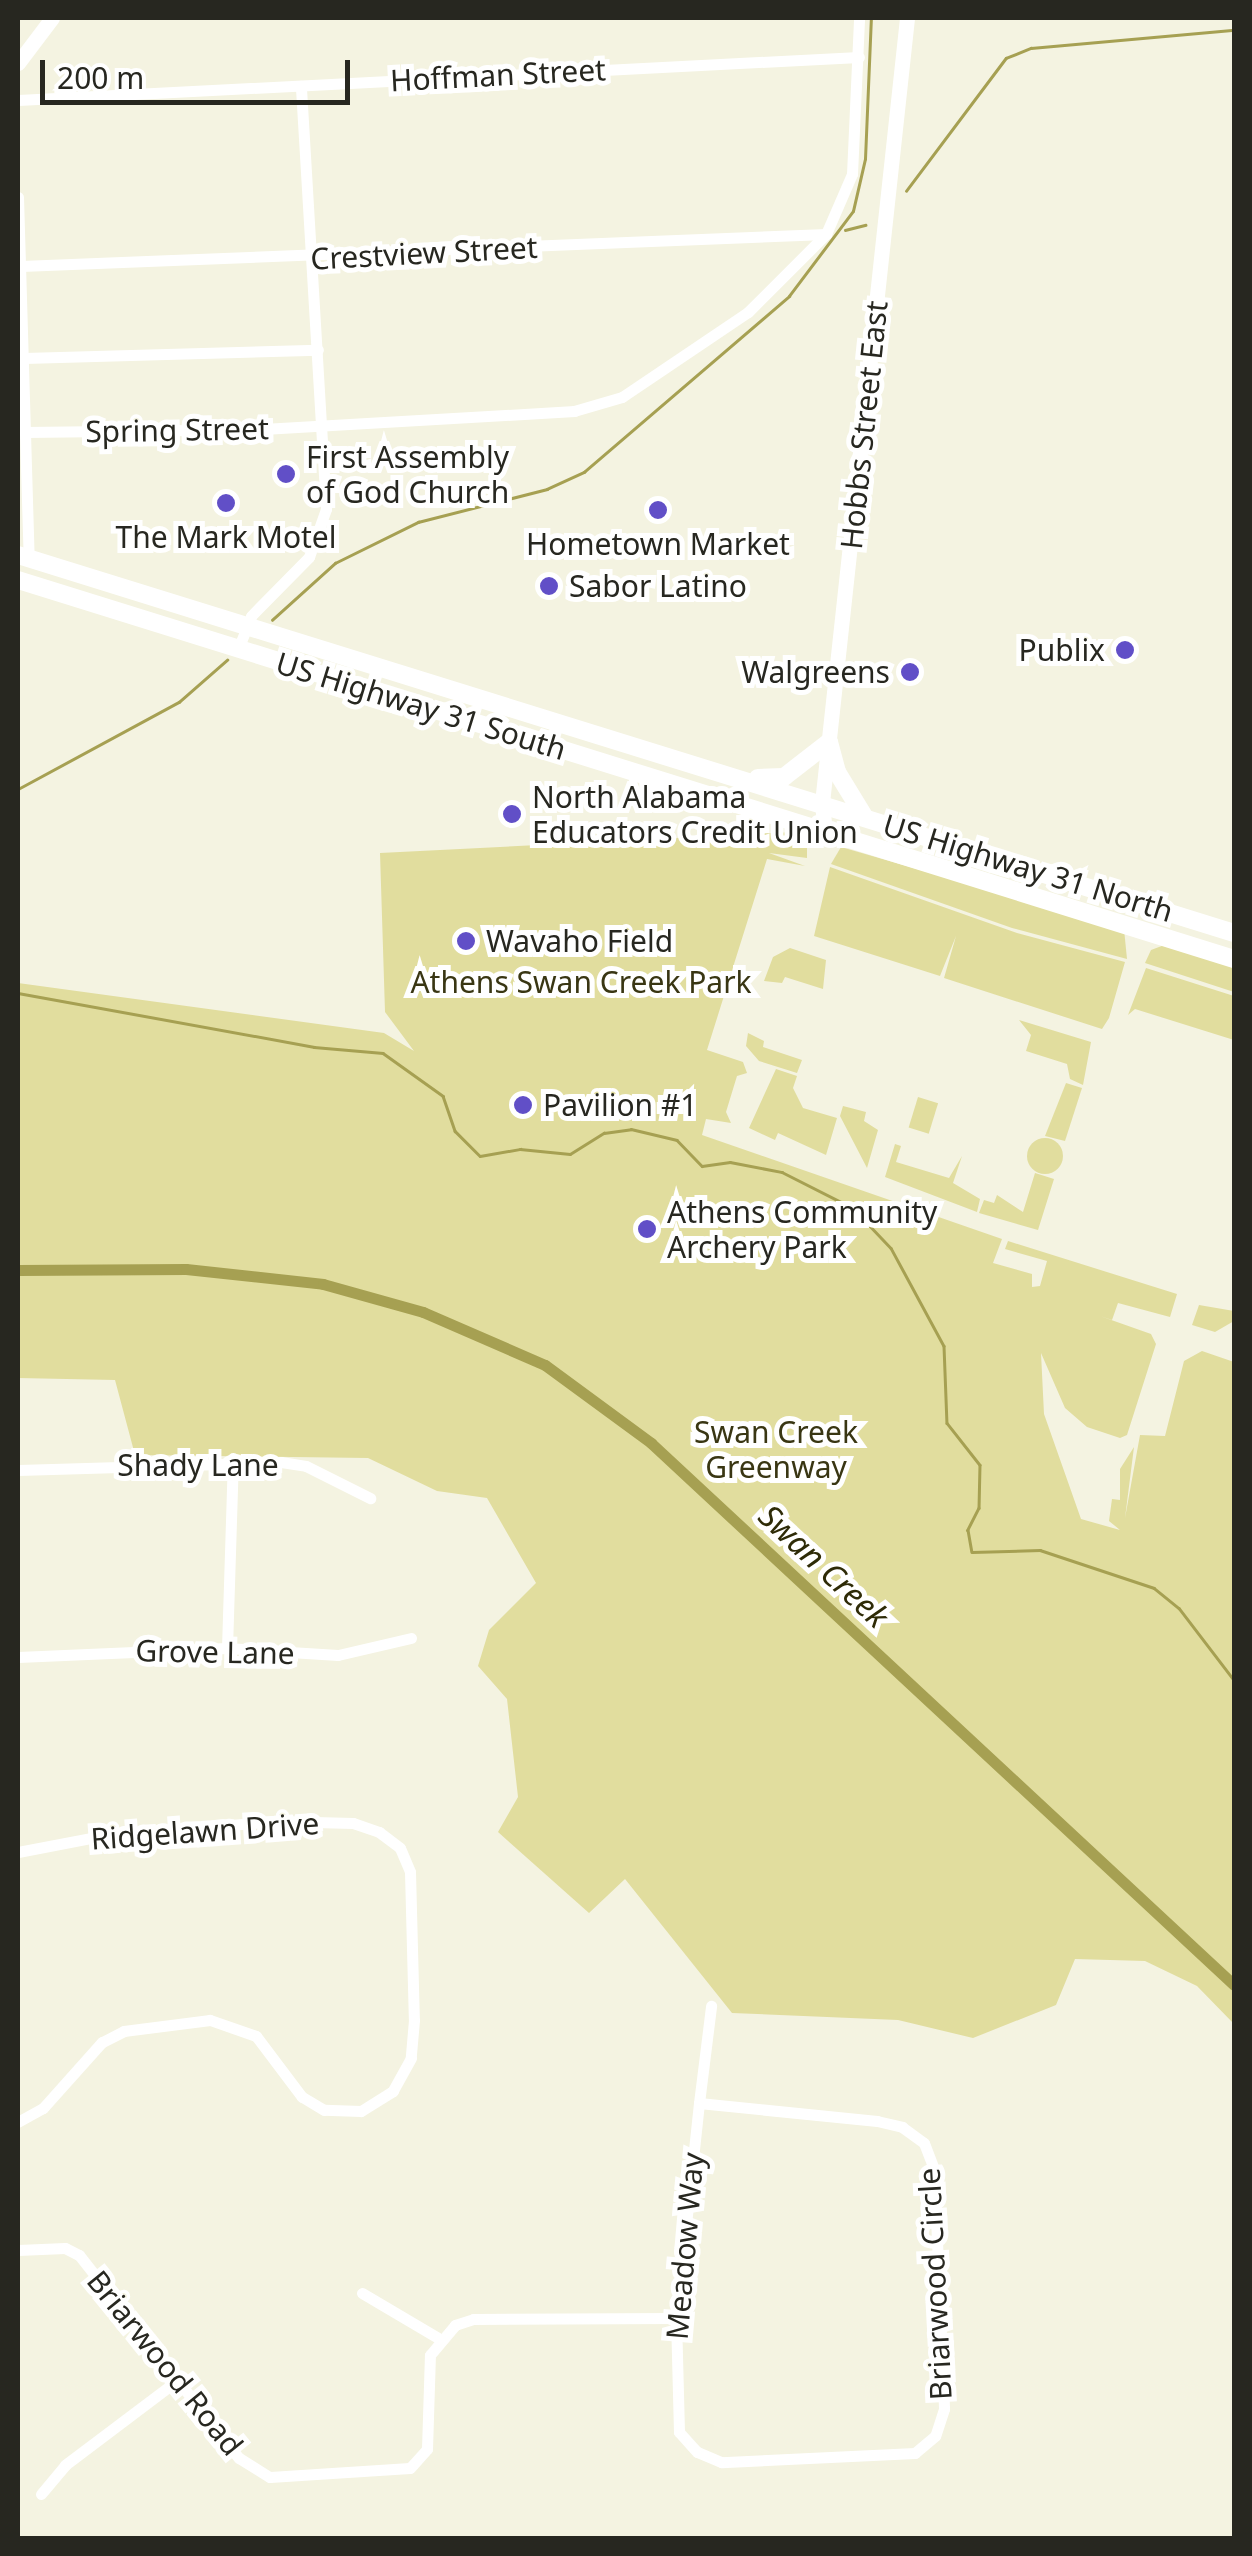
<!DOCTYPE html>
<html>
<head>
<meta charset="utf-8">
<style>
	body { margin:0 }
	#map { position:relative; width:1252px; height:2556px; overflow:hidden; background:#f4f3e1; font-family:"Noto Sans",sans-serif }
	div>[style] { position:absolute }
	.green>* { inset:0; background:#e1dd9e; transform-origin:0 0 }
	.round { border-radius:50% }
	.stream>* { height:2.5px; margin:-1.25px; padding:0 1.25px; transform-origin:1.25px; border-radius:1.25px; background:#a6a052 }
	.canal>* { height:11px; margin:-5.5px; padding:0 5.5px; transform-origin:5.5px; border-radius:5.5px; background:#a6a052 }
	.street>* { height:11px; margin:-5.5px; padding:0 5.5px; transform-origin:5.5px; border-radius:5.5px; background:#fff }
	.secondary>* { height:15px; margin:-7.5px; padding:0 7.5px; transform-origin:7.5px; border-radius:7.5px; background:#fff }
	.primary>* { height:18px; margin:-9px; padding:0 9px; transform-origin:9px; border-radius:9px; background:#fff }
	.dots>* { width:28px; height:28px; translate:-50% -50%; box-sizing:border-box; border:5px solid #fff; border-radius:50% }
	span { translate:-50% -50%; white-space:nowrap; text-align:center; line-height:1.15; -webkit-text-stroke:10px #fff; paint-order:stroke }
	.street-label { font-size:30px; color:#272720 }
	.poi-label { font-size:30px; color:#272720 }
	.left { translate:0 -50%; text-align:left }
	.right { translate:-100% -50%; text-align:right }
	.park-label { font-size:30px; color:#393613 }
	.water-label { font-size:32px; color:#2e2b07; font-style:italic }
	.frame { position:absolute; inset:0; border:20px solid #272720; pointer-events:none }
	.scale { position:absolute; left:40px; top:60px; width:310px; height:45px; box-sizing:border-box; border:5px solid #272720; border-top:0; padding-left:12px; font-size:30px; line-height:35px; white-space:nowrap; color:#272720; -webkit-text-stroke:8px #fff; paint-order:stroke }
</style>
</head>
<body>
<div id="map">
	<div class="green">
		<i style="clip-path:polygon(794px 832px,807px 844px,807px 858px,769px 853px,805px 866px,767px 859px,707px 1050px,743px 1062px,747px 1073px,737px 1076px,726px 1112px,731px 1123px,706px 1119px,702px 1135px,1002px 1239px,993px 1263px,1032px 1274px,1032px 1287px,1040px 1286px,1047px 1261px,1005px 1249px,1008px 1241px,1177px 1294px,1170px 1317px,1118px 1303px,1112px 1320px,1100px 1316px,1151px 1334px,1156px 1344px,1127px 1435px,1120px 1438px,1087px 1427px,1065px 1408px,1041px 1353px,1044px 1414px,1081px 1519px,1120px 1530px,1109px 1521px,1112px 1499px,1120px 1500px,1120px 1469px,1134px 1447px,1125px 1518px,1140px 1435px,1165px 1436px,1184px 1361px,1202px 1351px,1234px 1362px,1234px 2024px,1197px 1986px,1145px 1961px,1075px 1959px,1056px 2005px,973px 2038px,898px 2020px,732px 2013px,625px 1879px,589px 1913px,498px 1832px,518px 1797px,507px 1699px,478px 1666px,489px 1630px,536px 1583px,487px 1498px,437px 1491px,368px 1458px,135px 1455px,115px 1380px,18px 1378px,18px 983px,384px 1033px,414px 1051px,385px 1012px,380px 853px)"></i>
		<i style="clip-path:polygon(841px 847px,1124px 929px,1127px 959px,1012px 928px,831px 864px)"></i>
		<i style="clip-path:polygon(830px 867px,1017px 933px,1125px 962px,1109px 1018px,1102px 1029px,944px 978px,956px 936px,940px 976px,814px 936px)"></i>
		<i style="clip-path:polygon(1167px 944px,1234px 965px,1234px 992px,1145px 963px,1151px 950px)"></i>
		<i style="clip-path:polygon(790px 948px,826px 960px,823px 989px,785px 977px,782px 983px,764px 981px,773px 957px)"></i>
		<i style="clip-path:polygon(1146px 968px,1234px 996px,1234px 1040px,1135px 1009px,1128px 1015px)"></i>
		<i style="clip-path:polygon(1019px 1020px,1091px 1042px,1083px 1085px,1070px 1079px,1067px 1064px,1026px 1051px,1031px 1035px)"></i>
		<i style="clip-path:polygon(748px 1033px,764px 1041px,763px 1047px,802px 1060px,797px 1073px,759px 1061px,746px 1046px)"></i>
		<i style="clip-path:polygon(776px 1069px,797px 1076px,793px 1088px,803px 1108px,837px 1118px,826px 1155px,778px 1133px,775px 1140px,749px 1128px)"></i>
		<i style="clip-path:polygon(1066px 1083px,1082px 1088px,1065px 1141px,1045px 1136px)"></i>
		<i style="left:918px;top:1097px;width:21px;height:32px;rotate:17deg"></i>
		<i style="clip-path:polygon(843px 1106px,866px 1112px,864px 1121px,878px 1130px,867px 1168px,840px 1116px)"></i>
		<i class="round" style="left:1027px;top:1138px;width:36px;height:36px"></i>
		<i style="clip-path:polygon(895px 1144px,901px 1146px,896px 1162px,949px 1178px,962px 1156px,953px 1183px,980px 1199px,977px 1212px,885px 1177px)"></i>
		<i style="clip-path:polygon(1035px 1173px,1054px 1179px,1038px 1230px,979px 1213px,984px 1200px,994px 1203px,997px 1195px,1023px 1212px)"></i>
		<i style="clip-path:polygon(1199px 1305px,1234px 1311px,1234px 1321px,1215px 1332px,1192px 1325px)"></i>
	</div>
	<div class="stream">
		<i style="left:906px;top:191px;width:166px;rotate:-53.1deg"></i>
		<i style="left:1006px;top:58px;width:27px;rotate:-22deg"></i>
		<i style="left:1031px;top:48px;width:204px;rotate:-5.1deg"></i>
		<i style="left:845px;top:230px;width:21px;rotate:-14deg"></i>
		<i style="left:272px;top:620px;width:85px;rotate:-42.1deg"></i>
		<i style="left:335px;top:563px;width:93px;rotate:-26.3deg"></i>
		<i style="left:418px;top:522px;width:133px;rotate:-14.3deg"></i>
		<i style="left:547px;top:489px;width:41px;rotate:-24.7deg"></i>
		<i style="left:584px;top:472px;width:270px;rotate:-40.6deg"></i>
		<i style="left:789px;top:296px;width:106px;rotate:-53deg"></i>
		<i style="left:853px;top:211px;width:53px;rotate:-77deg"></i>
		<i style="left:865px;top:159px;width:141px;rotate:-87.6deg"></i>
		<i style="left:18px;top:789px;width:183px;rotate:-28.4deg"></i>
		<i style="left:179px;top:702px;width:64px;rotate:-41.2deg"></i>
		<i style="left:18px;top:993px;width:301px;rotate:10.3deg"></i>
		<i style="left:314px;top:1047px;width:69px;rotate:5deg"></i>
		<i style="left:383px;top:1053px;width:74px;rotate:35.6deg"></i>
		<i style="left:443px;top:1096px;width:37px;rotate:71deg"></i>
		<i style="left:455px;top:1131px;width:35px;rotate:45deg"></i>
		<i style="left:480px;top:1156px;width:41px;rotate:-9.9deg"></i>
		<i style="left:520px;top:1149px;width:50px;rotate:5.7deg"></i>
		<i style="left:570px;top:1154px;width:40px;rotate:-32deg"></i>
		<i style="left:604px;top:1133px;width:27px;rotate:-8deg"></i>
		<i style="left:631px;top:1129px;width:47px;rotate:13.4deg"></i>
		<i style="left:677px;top:1140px;width:36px;rotate:46deg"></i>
		<i style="left:702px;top:1166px;width:28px;rotate:-8deg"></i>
		<i style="left:730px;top:1162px;width:53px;rotate:10.9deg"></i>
		<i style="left:782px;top:1172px;width:80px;rotate:26.9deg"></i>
		<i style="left:853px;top:1208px;width:55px;rotate:46.5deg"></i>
		<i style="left:891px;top:1248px;width:111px;rotate:61.6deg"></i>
		<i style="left:944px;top:1346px;width:77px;rotate:87.8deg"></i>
		<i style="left:947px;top:1423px;width:53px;rotate:51.8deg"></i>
		<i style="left:980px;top:1465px;width:43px;rotate:91.3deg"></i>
		<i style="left:979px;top:1508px;width:25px;rotate:117deg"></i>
		<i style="left:968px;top:1530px;width:22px;rotate:80deg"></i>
		<i style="left:972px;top:1552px;width:68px;rotate:-1.7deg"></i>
		<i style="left:1040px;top:1550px;width:120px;rotate:18.4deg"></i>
		<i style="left:1154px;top:1588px;width:32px;rotate:39deg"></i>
		<i style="left:1179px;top:1608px;width:91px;rotate:52.6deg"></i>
	</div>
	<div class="canal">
		<i style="left:18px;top:1270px;width:168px;rotate:-0.3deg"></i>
		<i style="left:186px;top:1269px;width:138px;rotate:6.2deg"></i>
		<i style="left:323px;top:1284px;width:104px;rotate:15.6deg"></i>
		<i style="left:423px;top:1312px;width:133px;rotate:23.5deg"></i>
		<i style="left:545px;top:1365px;width:132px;rotate:36.3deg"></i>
		<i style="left:651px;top:1443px;width:796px;rotate:42.91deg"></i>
	</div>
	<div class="street">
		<i style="left:18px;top:100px;width:842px;rotate:-2.93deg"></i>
		<i style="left:18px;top:197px;width:361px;rotate:88.3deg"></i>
		<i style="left:21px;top:266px;width:806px;rotate:-2.28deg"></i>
		<i style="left:24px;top:358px;width:294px;rotate:-1.6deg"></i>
		<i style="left:25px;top:432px;width:238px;rotate:-0.7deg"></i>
		<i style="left:263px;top:429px;width:312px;rotate:-3.3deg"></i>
		<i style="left:574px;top:411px;width:50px;rotate:-16.3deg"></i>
		<i style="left:622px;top:397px;width:152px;rotate:-34deg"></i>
		<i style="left:748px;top:312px;width:110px;rotate:-45deg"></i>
		<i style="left:826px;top:234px;width:65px;rotate:-66.6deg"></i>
		<i style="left:852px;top:174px;width:156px;rotate:-87.4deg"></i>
		<i style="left:238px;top:649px;width:35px;rotate:-68deg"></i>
		<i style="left:251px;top:616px;width:83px;rotate:-45.5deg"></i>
		<i style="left:309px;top:557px;width:51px;rotate:-70.5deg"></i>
		<i style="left:326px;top:509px;width:424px;rotate:-93.4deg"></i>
		<i style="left:18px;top:1470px;width:263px;rotate:-1.7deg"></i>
		<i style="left:281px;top:1462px;width:25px;rotate:9deg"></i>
		<i style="left:306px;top:1466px;width:72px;rotate:26.6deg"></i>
		<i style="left:227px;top:1648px;width:190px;rotate:-88.2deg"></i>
		<i style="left:18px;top:1657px;width:209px;rotate:-2.5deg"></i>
		<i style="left:227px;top:1648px;width:111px;rotate:3.6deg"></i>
		<i style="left:338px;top:1655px;width:75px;rotate:-13.1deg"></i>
		<i style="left:18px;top:1852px;width:79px;rotate:-10.9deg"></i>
		<i style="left:96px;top:1837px;width:179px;rotate:-5.1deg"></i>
		<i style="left:274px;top:1821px;width:79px;rotate:1.5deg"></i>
		<i style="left:353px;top:1823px;width:28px;rotate:19deg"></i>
		<i style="left:379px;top:1832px;width:26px;rotate:37deg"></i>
		<i style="left:400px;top:1848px;width:26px;rotate:67deg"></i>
		<i style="left:410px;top:1872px;width:148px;rotate:88.5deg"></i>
		<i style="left:414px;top:2020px;width:38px;rotate:95deg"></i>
		<i style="left:411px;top:2058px;width:38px;rotate:119deg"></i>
		<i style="left:393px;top:2091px;width:38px;rotate:148deg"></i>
		<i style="left:361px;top:2111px;width:37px;rotate:-178deg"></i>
		<i style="left:324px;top:2110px;width:26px;rotate:-149deg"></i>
		<i style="left:302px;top:2097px;width:76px;rotate:-127deg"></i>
		<i style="left:256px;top:2036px;width:49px;rotate:-160.8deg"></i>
		<i style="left:210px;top:2020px;width:87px;rotate:172.7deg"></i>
		<i style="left:124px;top:2031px;width:25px;rotate:153deg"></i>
		<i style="left:102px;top:2042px;width:89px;rotate:131.8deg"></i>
		<i style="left:43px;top:2108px;width:29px;rotate:151deg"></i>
		<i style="left:699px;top:2103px;width:179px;rotate:5.8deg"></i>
		<i style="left:877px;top:2121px;width:26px;rotate:13deg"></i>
		<i style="left:902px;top:2127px;width:27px;rotate:36deg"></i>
		<i style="left:924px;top:2143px;width:28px;rotate:69deg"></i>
		<i style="left:934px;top:2169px;width:240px;rotate:87.6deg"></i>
		<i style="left:944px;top:2409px;width:28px;rotate:108deg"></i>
		<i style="left:935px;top:2436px;width:26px;rotate:140deg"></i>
		<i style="left:915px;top:2453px;width:194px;rotate:177.3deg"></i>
		<i style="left:721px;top:2462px;width:26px;rotate:-157deg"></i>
		<i style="left:697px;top:2452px;width:27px;rotate:-132deg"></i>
		<i style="left:679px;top:2432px;width:114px;rotate:-91.5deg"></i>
		<i style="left:676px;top:2318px;width:216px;rotate:-83.9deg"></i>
		<i style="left:699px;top:2103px;width:98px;rotate:-82.9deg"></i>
		<i style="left:18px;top:2250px;width:47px;rotate:-2.4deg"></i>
		<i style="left:65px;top:2248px;width:16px;rotate:27deg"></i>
		<i style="left:79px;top:2255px;width:258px;rotate:51.8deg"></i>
		<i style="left:239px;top:2458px;width:36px;rotate:32deg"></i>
		<i style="left:270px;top:2477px;width:140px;rotate:-3.7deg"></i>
		<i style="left:410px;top:2468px;width:25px;rotate:-48deg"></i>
		<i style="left:427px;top:2449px;width:94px;rotate:-88.2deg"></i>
		<i style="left:430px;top:2355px;width:39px;rotate:-50deg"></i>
		<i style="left:455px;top:2325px;width:19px;rotate:-18deg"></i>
		<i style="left:473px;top:2319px;width:203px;rotate:-0.3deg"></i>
		<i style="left:362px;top:2293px;width:88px;rotate:30.6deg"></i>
		<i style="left:41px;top:2494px;width:38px;rotate:-50deg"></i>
		<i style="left:65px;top:2465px;width:143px;rotate:-37deg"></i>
	</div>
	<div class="secondary">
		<i style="left:18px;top:63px;width:56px;rotate:-52.9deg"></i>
		<i style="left:825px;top:832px;width:29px;rotate:-96deg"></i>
		<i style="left:822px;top:803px;width:790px;rotate:-83.82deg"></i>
	</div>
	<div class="primary">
		<i style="left:18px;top:555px;width:1273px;rotate:17.27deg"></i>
		<i style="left:18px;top:580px;width:1274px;rotate:17.31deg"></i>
		<i style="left:829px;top:742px;width:31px;rotate:75deg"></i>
		<i style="left:837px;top:772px;width:52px;rotate:58.5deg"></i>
		<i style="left:758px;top:778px;width:26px;rotate:-2deg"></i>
		<i style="left:784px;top:777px;width:57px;rotate:-37.9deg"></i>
	</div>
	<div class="dots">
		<i style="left:286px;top:474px;background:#614fc7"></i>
		<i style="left:226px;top:503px;background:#614fc7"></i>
		<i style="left:658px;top:510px;background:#614fc7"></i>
		<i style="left:549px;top:586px;background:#614fc7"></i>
		<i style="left:1125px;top:650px;background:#614fc7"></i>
		<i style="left:910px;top:672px;background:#614fc7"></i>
		<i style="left:512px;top:814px;background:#614fc7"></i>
		<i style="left:466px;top:941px;background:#614fc7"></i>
		<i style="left:523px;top:1105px;background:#614fc7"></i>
		<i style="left:647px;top:1229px;background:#614fc7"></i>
	</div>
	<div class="street-label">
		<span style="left:498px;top:75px;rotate:-3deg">Hoffman Street</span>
		<span style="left:424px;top:253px;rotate:-3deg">Crestview Street</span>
		<span style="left:864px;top:425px;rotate:-84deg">Hobbs Street East</span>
		<span style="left:177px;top:430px;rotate:-1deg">Spring Street</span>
		<span style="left:421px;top:706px;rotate:17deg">US Highway 31 South</span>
		<span style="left:1028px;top:868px;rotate:17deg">US Highway 31 North</span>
		<span style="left:198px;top:1465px">Shady Lane</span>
		<span style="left:215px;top:1652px;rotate:1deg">Grove Lane</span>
		<span style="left:205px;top:1831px;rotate:-4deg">Ridgelawn Drive</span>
		<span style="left:685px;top:2246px;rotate:-85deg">Meadow Way</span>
		<span style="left:935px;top:2284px;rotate:-93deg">Briarwood Circle</span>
		<span style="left:165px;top:2363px;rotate:51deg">Briarwood Road</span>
	</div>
	<div class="poi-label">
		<span class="left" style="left:306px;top:474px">First Assembly<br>of God Church</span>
		<span style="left:226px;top:537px">The Mark Motel</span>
		<span style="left:658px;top:544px">Hometown Market</span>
		<span class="left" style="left:569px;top:586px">Sabor Latino</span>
		<span class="right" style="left:1105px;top:650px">Publix</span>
		<span class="right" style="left:890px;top:672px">Walgreens</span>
		<span class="left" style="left:532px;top:814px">North Alabama<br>Educators Credit Union</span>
		<span class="left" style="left:486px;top:941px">Wavaho Field</span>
		<span class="left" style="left:543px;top:1105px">Pavilion #1</span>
		<span class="left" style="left:667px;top:1229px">Athens Community<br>Archery Park</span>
	</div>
	<div class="park-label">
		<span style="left:581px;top:982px">Athens Swan Creek Park</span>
		<span style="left:776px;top:1449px">Swan Creek<br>Greenway</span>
	</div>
	<div class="water-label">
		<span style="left:824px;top:1566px;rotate:43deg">Swan Creek</span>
	</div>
	<div class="frame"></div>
	<div class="scale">200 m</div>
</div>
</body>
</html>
